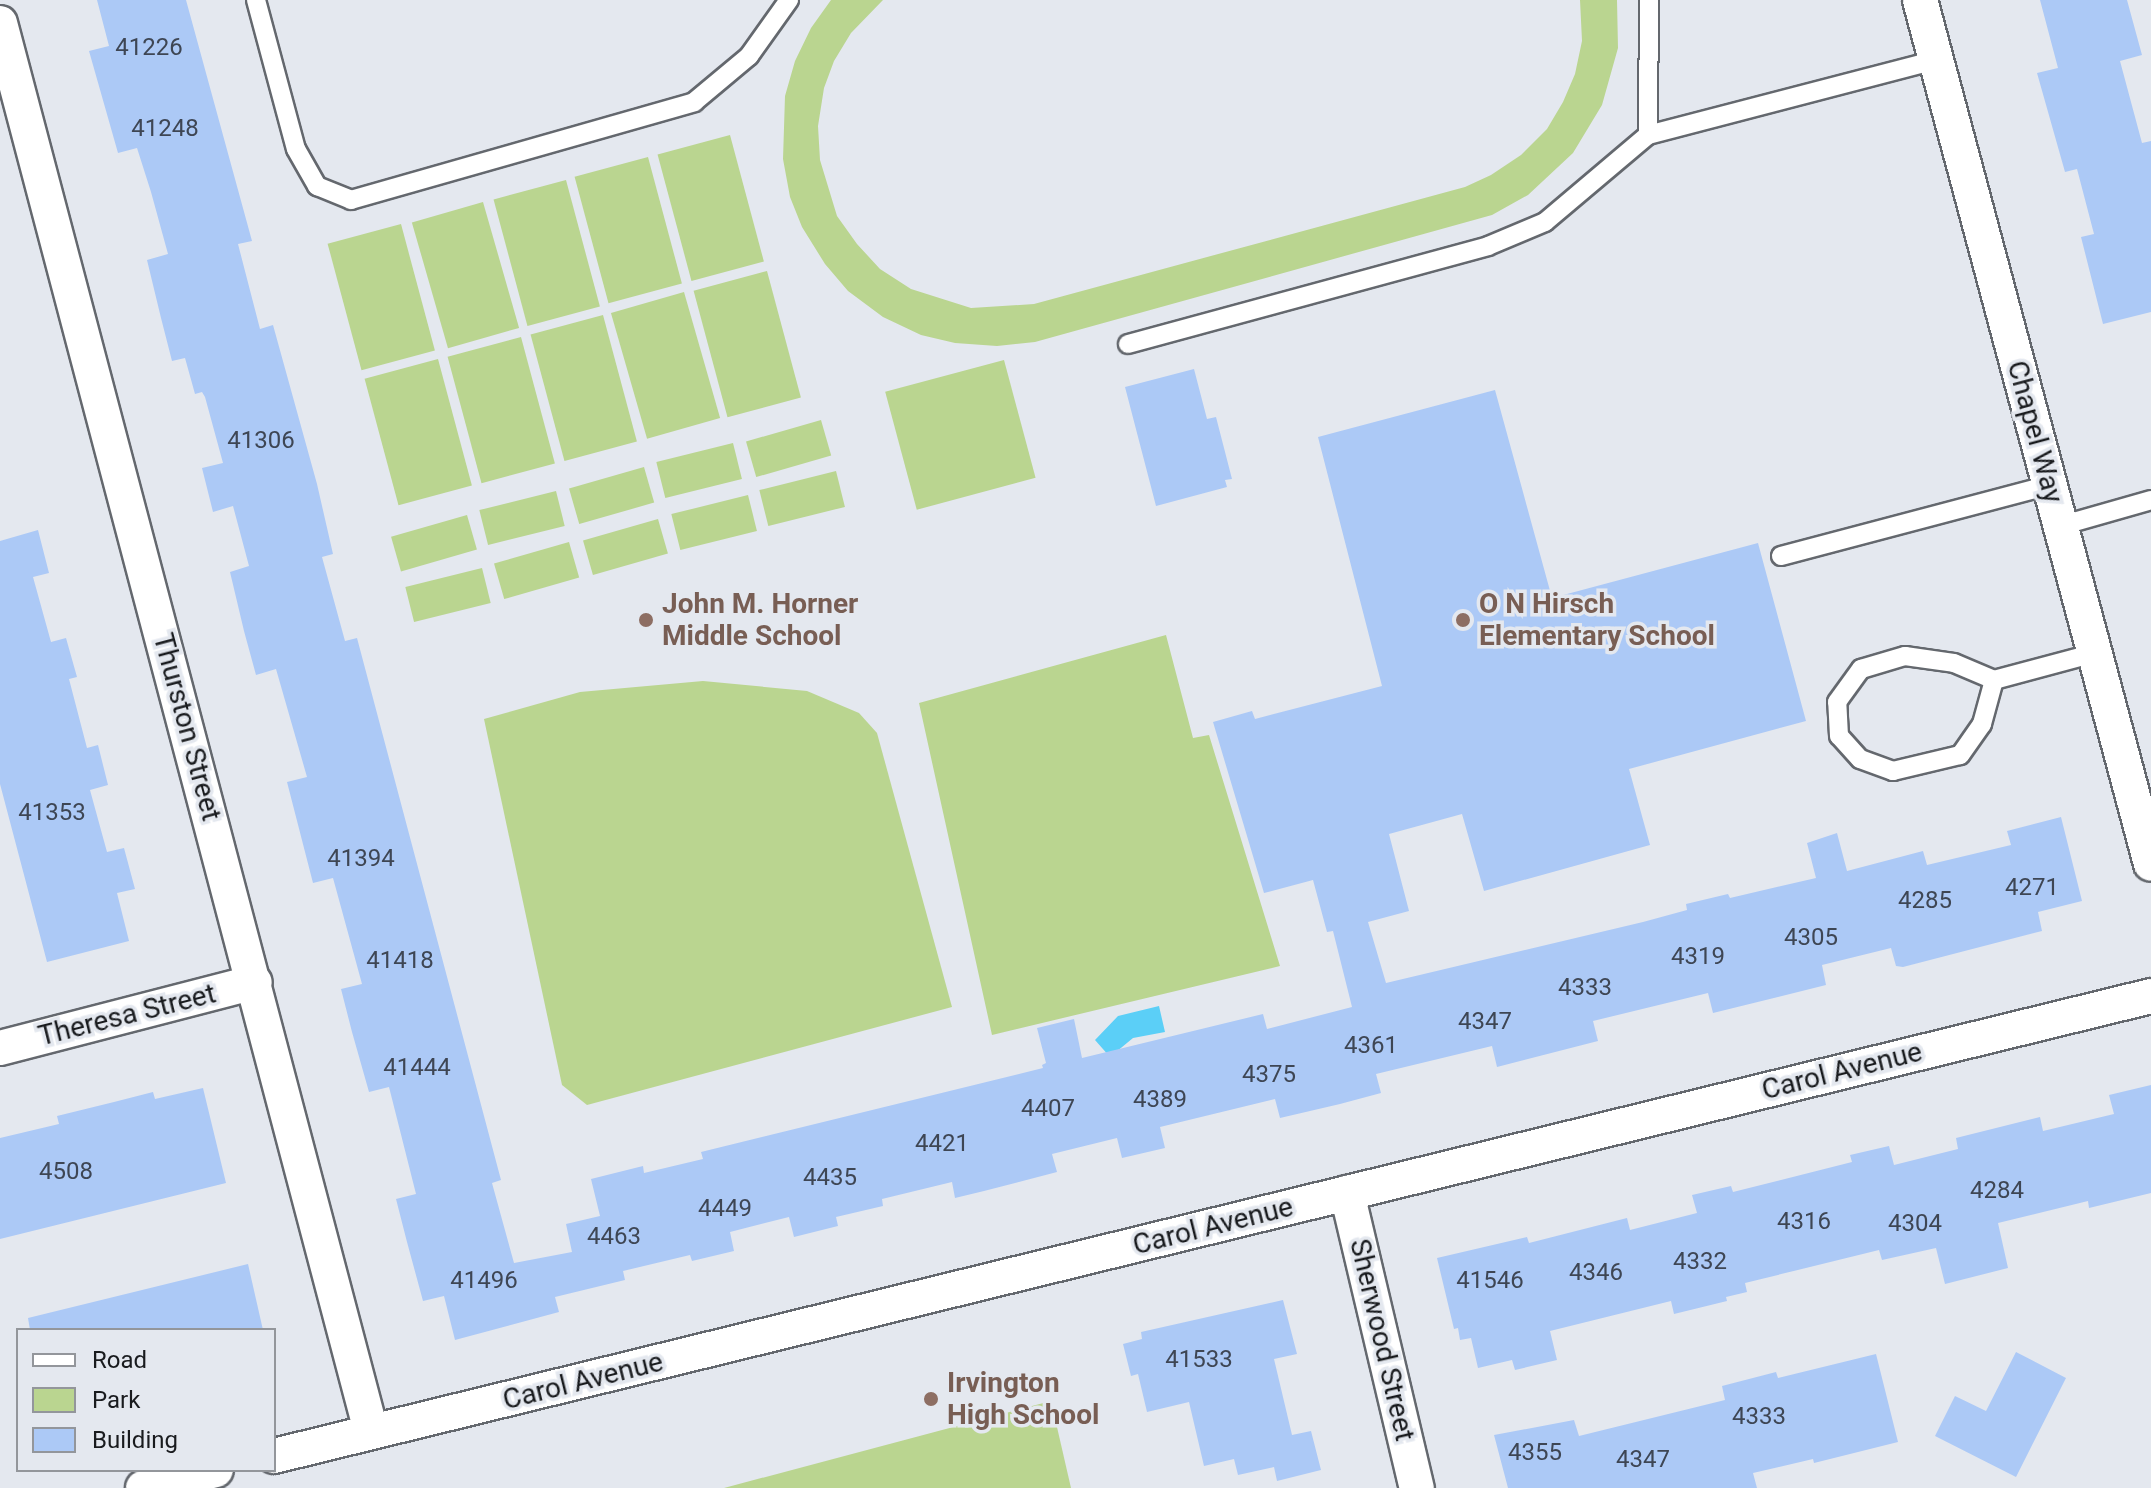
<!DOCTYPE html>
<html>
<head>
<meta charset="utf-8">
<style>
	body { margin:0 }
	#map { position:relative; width:2151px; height:1488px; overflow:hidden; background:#e4e8ef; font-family:Roboto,sans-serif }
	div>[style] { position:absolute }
	.green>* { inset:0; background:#bad590; transform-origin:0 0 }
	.water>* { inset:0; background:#5bcff7 }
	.building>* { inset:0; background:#acc9f6 }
	.roads { filter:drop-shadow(2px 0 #64686e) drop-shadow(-2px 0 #64686e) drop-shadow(0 2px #64686e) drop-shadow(0 -2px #64686e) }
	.service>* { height:18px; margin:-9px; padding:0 9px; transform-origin:9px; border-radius:9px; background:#fff }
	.minor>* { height:34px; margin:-17px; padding:0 17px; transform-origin:17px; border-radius:17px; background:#fff }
	.dots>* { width:22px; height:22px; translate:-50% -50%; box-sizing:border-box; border:4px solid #e4e8ef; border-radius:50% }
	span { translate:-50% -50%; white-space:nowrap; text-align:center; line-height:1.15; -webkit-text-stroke:7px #e4e8ef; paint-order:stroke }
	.number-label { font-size:24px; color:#3e4654 }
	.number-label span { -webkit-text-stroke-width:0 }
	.street-label { font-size:28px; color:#191b1e }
	.education-label { font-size:28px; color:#785e54; font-weight:700 }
	.left { translate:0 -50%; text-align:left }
	.legend { position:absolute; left:16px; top:1328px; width:260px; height:144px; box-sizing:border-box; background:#e4e8ef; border:2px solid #93969b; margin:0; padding:10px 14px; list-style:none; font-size:24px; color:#191b1e }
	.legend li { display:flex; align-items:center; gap:16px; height:40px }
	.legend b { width:40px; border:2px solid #93969b }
</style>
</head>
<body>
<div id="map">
	<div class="green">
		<i style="clip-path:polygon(831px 0,883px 0,851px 33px,834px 61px,824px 88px,818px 126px,820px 160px,837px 216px,857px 244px,880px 269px,911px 289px,971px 308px,1034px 304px,1465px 187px,1491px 175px,1521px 155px,1547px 129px,1563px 102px,1575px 74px,1582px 41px,1580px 0,1617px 0,1618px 48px,1602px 105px,1573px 153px,1528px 195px,1492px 215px,1035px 342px,997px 346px,955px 343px,921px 335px,883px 317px,848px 291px,825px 264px,802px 227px,790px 197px,783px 159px,785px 96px,795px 61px,811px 28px)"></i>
		<i style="left:730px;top:135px;width:131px;height:75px;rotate:75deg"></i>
		<i style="left:648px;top:157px;width:131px;height:76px;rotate:75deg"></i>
		<i style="left:566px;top:180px;width:131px;height:75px;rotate:75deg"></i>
		<i style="left:483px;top:202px;width:131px;height:74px;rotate:74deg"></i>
		<i style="left:401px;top:224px;width:131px;height:76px;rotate:75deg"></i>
		<i style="left:767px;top:271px;width:131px;height:76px;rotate:75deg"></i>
		<i style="left:684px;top:292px;width:131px;height:76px;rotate:74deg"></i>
		<i style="left:603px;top:315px;width:131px;height:75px;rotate:75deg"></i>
		<i style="left:521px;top:337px;width:131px;height:76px;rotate:75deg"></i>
		<i style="left:438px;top:359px;width:131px;height:76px;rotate:75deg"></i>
		<i style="left:1004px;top:360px;width:122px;height:123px;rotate:75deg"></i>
		<i style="left:821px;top:420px;width:37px;height:78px;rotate:74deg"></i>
		<i style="left:733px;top:443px;width:37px;height:79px;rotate:76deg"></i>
		<i style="left:644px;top:467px;width:37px;height:78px;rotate:74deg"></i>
		<i style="left:836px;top:471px;width:37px;height:79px;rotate:76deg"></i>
		<i style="left:556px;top:491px;width:36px;height:79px;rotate:76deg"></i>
		<i style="left:748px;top:495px;width:37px;height:79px;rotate:76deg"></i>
		<i style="left:467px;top:515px;width:36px;height:79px;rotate:74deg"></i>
		<i style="left:658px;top:519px;width:36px;height:78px;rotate:74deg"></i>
		<i style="left:569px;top:542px;width:37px;height:78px;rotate:74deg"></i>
		<i style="left:482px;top:568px;width:36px;height:79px;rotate:76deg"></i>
		<i style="clip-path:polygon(1166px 635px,1193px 738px,1209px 735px,1280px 966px,992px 1035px,919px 703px)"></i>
		<i style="clip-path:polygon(703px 681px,807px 691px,859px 713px,877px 733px,952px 1007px,587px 1105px,562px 1085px,484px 719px,580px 692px)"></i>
		<i style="clip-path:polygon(1051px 1401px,1071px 1488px,724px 1488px)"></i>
	</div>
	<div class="water">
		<i style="clip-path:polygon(1159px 1006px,1165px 1032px,1133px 1038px,1110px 1057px,1095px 1040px,1118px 1016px)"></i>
	</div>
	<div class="building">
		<i style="clip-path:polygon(97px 0,186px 0,252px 241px,238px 244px,260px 329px,273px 325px,317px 484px,333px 554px,322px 557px,345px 641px,357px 638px,501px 1180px,492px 1183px,514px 1263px,572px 1252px,566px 1224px,600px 1216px,591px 1179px,643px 1166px,644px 1173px,703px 1159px,701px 1152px,1043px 1068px,1042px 1065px,1046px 1063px,1037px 1028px,1074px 1019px,1082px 1058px,1263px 1014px,1267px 1029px,1352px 1007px,1333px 931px,1327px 932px,1313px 880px,1264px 893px,1213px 722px,1252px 711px,1255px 719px,1382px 686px,1318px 437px,1495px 390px,1552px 598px,1758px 543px,1806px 721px,1629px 769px,1650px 845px,1484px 891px,1462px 814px,1389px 834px,1409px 911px,1368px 922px,1386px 983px,1643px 922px,1687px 910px,1686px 904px,1728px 894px,1730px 898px,1816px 878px,1807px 843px,1837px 833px,1847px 871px,1923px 851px,1927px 865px,2011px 845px,2007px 831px,2061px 817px,2082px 901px,2038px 912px,2042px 931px,1903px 967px,1896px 966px,1891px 948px,1822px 965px,1826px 985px,1713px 1013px,1708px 993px,1593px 1021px,1598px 1041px,1497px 1067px,1492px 1046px,1376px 1074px,1381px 1093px,1340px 1104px,1280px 1118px,1275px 1099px,1160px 1127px,1165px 1148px,1122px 1158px,1117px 1138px,1052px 1154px,1057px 1172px,984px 1191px,955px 1198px,952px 1182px,882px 1199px,883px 1206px,836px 1217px,838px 1226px,794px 1237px,789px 1217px,730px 1232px,734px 1251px,692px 1261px,690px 1255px,623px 1271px,625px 1280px,555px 1297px,559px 1312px,455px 1340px,444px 1296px,423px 1301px,407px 1242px,396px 1199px,416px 1194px,389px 1087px,369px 1092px,352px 1032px,341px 989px,362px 984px,333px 878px,313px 883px,287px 782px,307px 777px,276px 669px,256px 675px,244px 631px,230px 572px,249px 566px,233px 506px,213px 512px,202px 468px,223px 463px,205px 397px,202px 392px,195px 394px,185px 358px,172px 361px,161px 318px,147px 260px,168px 254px,151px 192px,137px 148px,118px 153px,89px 51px,109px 46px)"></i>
		<i style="clip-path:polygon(2040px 0,2127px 0,2142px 55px,2120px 61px,2142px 143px,2151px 141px,2151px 312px,2103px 324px,2081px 237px,2094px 234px,2077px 169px,2065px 172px,2037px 73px,2058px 68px)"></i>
		<i style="clip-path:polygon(1194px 369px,1207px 419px,1216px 417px,1232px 479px,1225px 480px,1227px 487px,1156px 506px,1125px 387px)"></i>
		<i style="clip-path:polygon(38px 530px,49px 573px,33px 577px,51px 642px,66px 638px,77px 677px,69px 679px,87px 748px,98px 745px,108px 785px,90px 790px,107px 852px,124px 848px,135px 889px,117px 893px,129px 941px,47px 962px,0 784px,0 541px)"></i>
		<i style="clip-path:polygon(2151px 1085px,2151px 1193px,2089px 1208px,2088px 1201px,1998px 1223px,2008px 1268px,1945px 1284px,1936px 1248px,1882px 1260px,1879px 1250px,1745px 1283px,1747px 1292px,1726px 1297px,1727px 1301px,1674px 1314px,1671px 1301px,1550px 1331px,1557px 1360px,1515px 1370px,1512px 1360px,1478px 1368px,1471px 1338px,1460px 1340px,1458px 1328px,1454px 1329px,1437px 1258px,1527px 1237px,1529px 1243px,1627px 1218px,1630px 1230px,1697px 1213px,1692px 1195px,1731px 1186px,1733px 1192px,1852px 1162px,1850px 1155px,1889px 1146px,1894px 1165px,1958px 1149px,1956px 1138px,2040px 1117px,2043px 1131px,2114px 1114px,2109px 1095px)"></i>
		<i style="clip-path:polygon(203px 1088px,226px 1183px,0 1239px,0 1138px,59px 1124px,57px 1116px,114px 1102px,153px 1092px,155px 1099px)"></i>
		<i style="clip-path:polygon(248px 1264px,263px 1330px,30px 1330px,28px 1318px)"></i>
		<i style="clip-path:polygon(1283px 1300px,1297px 1354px,1274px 1359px,1292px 1435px,1311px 1431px,1321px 1470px,1277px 1481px,1274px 1467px,1238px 1475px,1234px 1459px,1204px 1466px,1189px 1402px,1147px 1412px,1138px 1374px,1131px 1376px,1123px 1344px,1142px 1339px,1141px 1332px)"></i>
		<i style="clip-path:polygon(2016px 1352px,2066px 1378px,2016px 1477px,1935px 1436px,1955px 1396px,1986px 1411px)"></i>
		<i style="clip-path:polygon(1876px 1354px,1898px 1442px,1814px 1463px,1813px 1459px,1753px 1473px,1757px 1488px,1508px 1488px,1494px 1435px,1574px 1420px,1579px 1436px,1725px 1400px,1722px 1386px,1776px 1372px,1778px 1378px)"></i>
	</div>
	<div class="roads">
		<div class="service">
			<i style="left:256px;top:0;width:154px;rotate:75deg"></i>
			<i style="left:296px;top:149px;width:43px;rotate:60.4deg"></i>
			<i style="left:317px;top:186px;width:37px;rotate:22deg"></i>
			<i style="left:351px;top:200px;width:357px;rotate:-15.9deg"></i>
			<i style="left:694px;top:102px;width:72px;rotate:-39.9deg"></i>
			<i style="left:749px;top:56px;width:69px;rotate:-54.5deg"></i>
			<i style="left:1648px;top:135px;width:135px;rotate:-89.6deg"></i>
			<i style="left:1128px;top:344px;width:373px;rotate:-15.2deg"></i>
			<i style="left:1488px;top:246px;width:62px;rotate:-22.8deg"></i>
			<i style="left:1545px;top:222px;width:135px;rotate:-40.2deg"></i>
			<i style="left:1648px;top:135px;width:298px;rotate:-14.6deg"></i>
			<i style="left:2060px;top:526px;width:95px;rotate:-15.9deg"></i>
			<i style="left:1781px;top:556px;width:277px;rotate:-14.8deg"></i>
			<i style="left:1994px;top:680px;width:46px;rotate:105.3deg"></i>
			<i style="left:1982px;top:724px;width:38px;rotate:125deg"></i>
			<i style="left:1960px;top:755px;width:69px;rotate:166.6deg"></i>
			<i style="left:1893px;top:771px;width:35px;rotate:-160deg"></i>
			<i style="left:1860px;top:759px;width:31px;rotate:-132deg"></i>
			<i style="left:1839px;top:736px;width:34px;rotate:-93deg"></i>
			<i style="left:1837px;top:702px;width:41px;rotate:-54deg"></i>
			<i style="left:1861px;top:669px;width:46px;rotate:-16.5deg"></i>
			<i style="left:1905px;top:656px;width:49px;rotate:8.1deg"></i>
			<i style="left:1954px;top:663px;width:43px;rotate:23deg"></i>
			<i style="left:1994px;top:680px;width:105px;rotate:-15deg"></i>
		</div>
		<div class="minor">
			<i style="left:1920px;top:0;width:894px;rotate:75.03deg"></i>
			<i style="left:0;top:23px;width:1456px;rotate:75.24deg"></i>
			<i style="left:0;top:1048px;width:263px;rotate:-14.5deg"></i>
			<i style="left:1347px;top:1193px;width:303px;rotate:76.7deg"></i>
			<i style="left:274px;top:1456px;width:1933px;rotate:-13.77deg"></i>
			<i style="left:143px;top:1488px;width:75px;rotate:-13.9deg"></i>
		</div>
	</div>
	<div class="dots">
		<i style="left:646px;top:620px;background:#8d6e63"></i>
		<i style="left:1463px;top:620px;background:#8d6e63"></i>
		<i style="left:931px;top:1399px;background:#8d6e63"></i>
	</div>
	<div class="number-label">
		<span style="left:149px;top:48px">41226</span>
		<span style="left:165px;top:129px">41248</span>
		<span style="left:261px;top:441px">41306</span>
		<span style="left:52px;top:813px">41353</span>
		<span style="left:361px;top:859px">41394</span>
		<span style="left:2032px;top:888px">4271</span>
		<span style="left:1925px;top:901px">4285</span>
		<span style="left:1811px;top:938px">4305</span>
		<span style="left:1698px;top:957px">4319</span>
		<span style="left:400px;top:961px">41418</span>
		<span style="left:1585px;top:988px">4333</span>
		<span style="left:1485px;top:1022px">4347</span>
		<span style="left:1371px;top:1046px">4361</span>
		<span style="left:417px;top:1068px">41444</span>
		<span style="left:1269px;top:1075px">4375</span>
		<span style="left:1160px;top:1100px">4389</span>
		<span style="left:1048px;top:1109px">4407</span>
		<span style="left:942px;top:1144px">4421</span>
		<span style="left:66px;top:1172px">4508</span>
		<span style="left:830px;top:1178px">4435</span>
		<span style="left:1997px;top:1191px">4284</span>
		<span style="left:725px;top:1209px">4449</span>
		<span style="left:1804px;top:1222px">4316</span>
		<span style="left:1915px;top:1224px">4304</span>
		<span style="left:614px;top:1237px">4463</span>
		<span style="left:1700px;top:1262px">4332</span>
		<span style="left:1596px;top:1273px">4346</span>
		<span style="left:484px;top:1281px">41496</span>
		<span style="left:1490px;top:1281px">41546</span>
		<span style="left:1199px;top:1360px">41533</span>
		<span style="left:1759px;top:1417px">4333</span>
		<span style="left:1535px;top:1453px">4355</span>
		<span style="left:1643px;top:1460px">4347</span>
	</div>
	<div class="street-label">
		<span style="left:2035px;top:432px;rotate:75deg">Chapel Way</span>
		<span style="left:187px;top:727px;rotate:75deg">Thurston Street</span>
		<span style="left:127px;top:1015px;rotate:-14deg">Theresa Street</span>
		<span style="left:1842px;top:1071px;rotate:-14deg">Carol Avenue</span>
		<span style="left:1213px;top:1226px;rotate:-14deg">Carol Avenue</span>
		<span style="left:1382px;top:1340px;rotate:77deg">Sherwood Street</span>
		<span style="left:583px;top:1381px;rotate:-14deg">Carol Avenue</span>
	</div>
	<div class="education-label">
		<span class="left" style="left:662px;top:620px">John M. Horner<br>Middle School</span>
		<span class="left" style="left:1479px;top:620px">O N Hirsch<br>Elementary School</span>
		<span class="left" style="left:947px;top:1399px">Irvington<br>High School</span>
	</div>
	<ul class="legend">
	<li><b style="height:10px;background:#fff"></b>Road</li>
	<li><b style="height:22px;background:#bad590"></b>Park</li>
	<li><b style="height:22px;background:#acc9f6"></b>Building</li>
	</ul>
</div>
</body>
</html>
